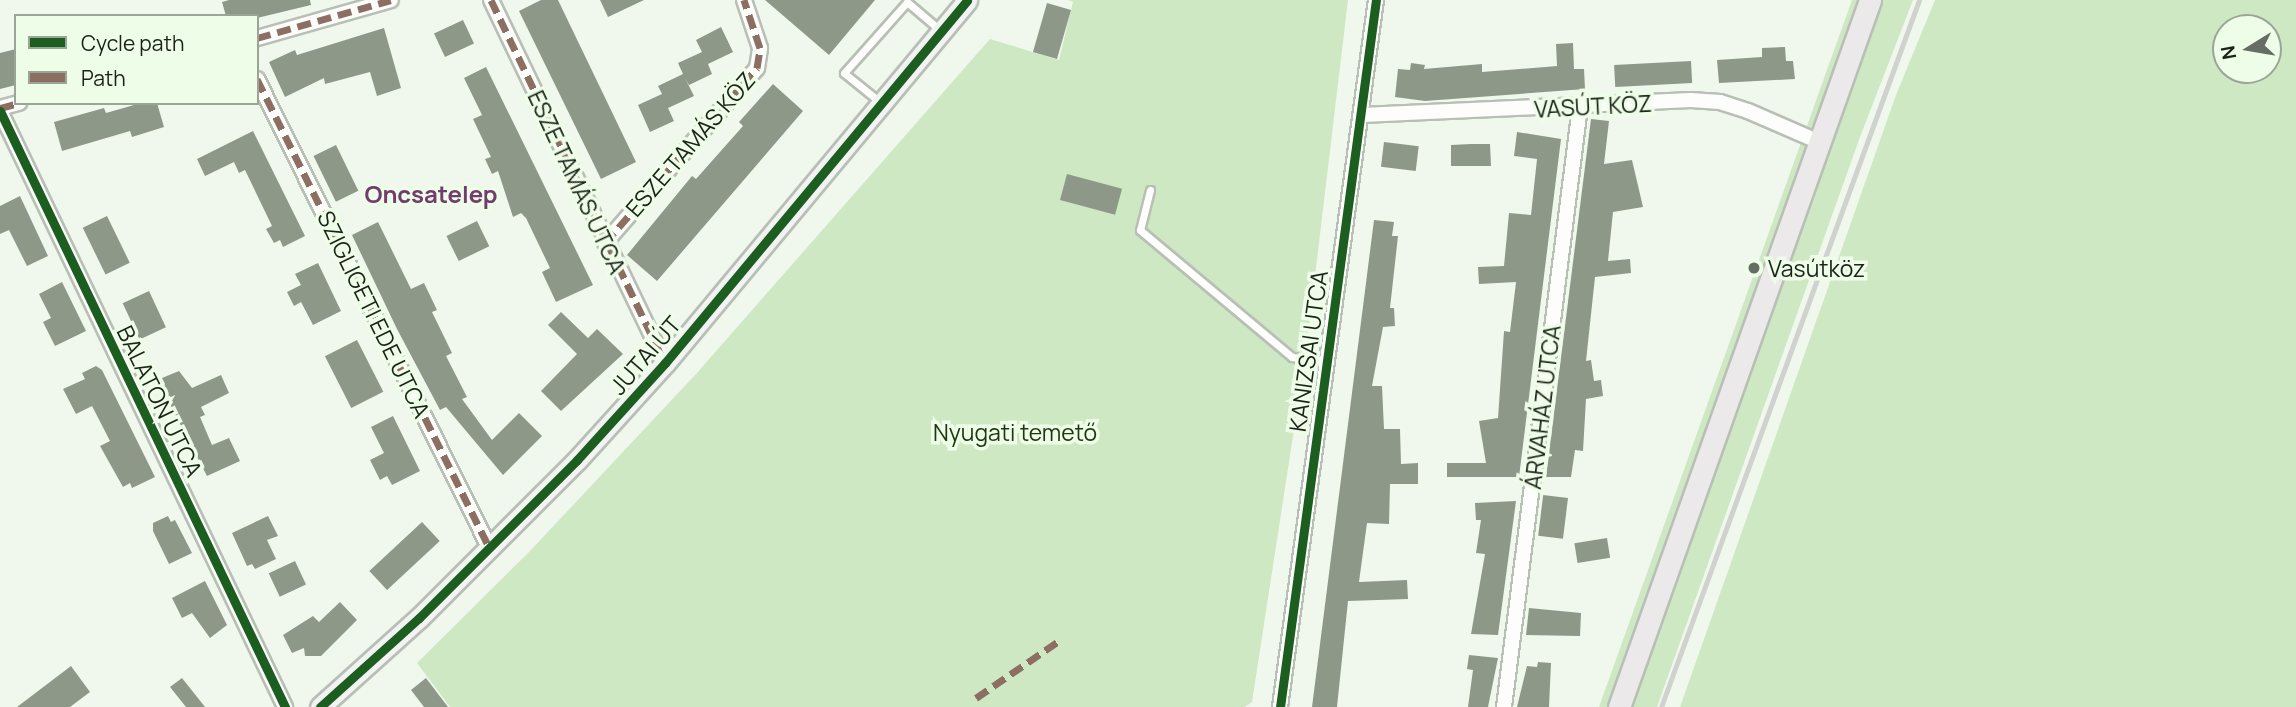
<!DOCTYPE html>
<html>
<head>
<meta charset="utf-8">
<style>
	body { margin:0 }
	#map { position:relative; width:2296px; height:707px; overflow:hidden; background:#f0f8ed; font-family:Manrope,sans-serif }
	div>[style] { position:absolute }
	.green>* { inset:0; background:#cee8c3 }
	.building>* { inset:0; background:#8e9889; transform-origin:0 0 }
	.roads { filter:drop-shadow(2px 0 #b8bfb5) drop-shadow(-2px 0 #b8bfb5) drop-shadow(0 2px #b8bfb5) drop-shadow(0 -2px #b8bfb5) }
	.lane>* { height:7px; margin:-3.5px; padding:0 3.5px; transform-origin:3.5px; border-radius:3.5px; background:#fdfefc }
	.street>* { height:14px; margin:-7px; padding:0 7px; transform-origin:7px; border-radius:7px; background:#fdfefc }
	.secondary>* { height:19px; margin:-9.5px; padding:0 9.5px; transform-origin:9.5px; border-radius:9.5px; background:#f4f3f3 }
	.primary>* { height:21px; margin:-10.5px; padding:0 10.5px; transform-origin:10.5px; border-radius:10.5px; background:#ebe9ea }
	.rail>* { height:5px; margin:-2.5px; padding:0 2.5px; transform-origin:2.5px; border-radius:2.5px; background:#d0d2cf }
	.quiet>* { height:7px; margin-top:-3.5px; transform-origin:0; background:repeating-linear-gradient(90deg,#8d6e63 0 14px,transparent 0 21px) }
	.cycleway>* { height:9px; margin:-4.5px; padding:0 4.5px; transform-origin:4.5px; border-radius:4.5px; background:#1b5e20 }
	.dots>* { width:19px; height:19px; translate:-50% -50%; box-sizing:border-box; border:4px solid #eefde8; border-radius:50% }
	span { translate:-50% -50%; white-space:nowrap; text-align:center; line-height:1.15; -webkit-text-stroke:7px #eefde8; paint-order:stroke }
	.street-label { font-size:23px; color:#1c221a }
	.poi-label { font-size:23px; color:#1c221a }
	.left { translate:0 -50%; text-align:left }
	.park-label { font-size:23px; color:#1d380e }
	.neighbourhood-label { font-size:24px; color:#723c6c; font-weight:700 }
	.legend { position:absolute; left:14px; top:14px; width:245px; height:91px; box-sizing:border-box; background:#eefde8; border:2px solid #9aa596; margin:0; padding:9px 12px; list-style:none; font-size:21px; color:#1c221a }
	.legend li { display:flex; align-items:center; gap:14px; height:35px }
	.legend b { width:35px; border:2px solid #9aa596 }
	.north { position:absolute; left:2212px; top:14px; width:70px; height:70px; box-sizing:border-box; background:#eefde8; border:2px solid #9aa596; border-radius:50%; rotate:259deg; font-size:19px; font-weight:700; line-height:28px; text-align:center; color:#1c221a }
	.north::after { content:''; display:block; margin:auto; width:24px; height:32px; background:#666d64; clip-path:polygon(50% 0,100% 100%,50% 72%,0 100%) }
</style>
</head>
<body>
<div id="map">
	<div class="green">
		<i style="clip-path:polygon(1068px 0,1348px 0,1306px 352px,1252px 702px,1245px 707px,450px 707px,417px 663px,529px 552px,696px 374px,990px 39px,1059px 60px,1073px 2px)"></i>
		<i style="clip-path:polygon(1852px 0,1913px 0,1860px 137px,1657px 707px,1599px 707px)"></i>
		<i style="clip-path:polygon(evenodd,1935px 0,2296px 0,2296px 707px,1680px 707px,1896px 95px,1935px 0,2268px 28px,2268px 70px,2226px 70px,2226px 28px,2268px 28px)"></i>
	</div>
	<div class="building">
		<i style="clip-path:polygon(229px 0,310px 0,311px 5px,257px 18px,226px 16px,222px 2px)"></i>
		<i style="clip-path:polygon(541px 0,558px 0,636px 162px,601px 179px,519px 11px)"></i>
		<i style="clip-path:polygon(600px 0,644px 0,608px 17px)"></i>
		<i style="clip-path:polygon(765px 0,875px 0,829px 55px)"></i>
		<i style="left:1047px;top:3px;width:25px;height:51px;rotate:16deg"></i>
		<i style="left:463px;top:20px;width:26px;height:32px;rotate:65deg"></i>
		<i style="clip-path:polygon(721px 27px,733px 52px,708px 64px,712px 74px,689px 85px,685px 78px,694px 96px,668px 108px,674px 121px,650px 132px,638px 105px,662px 94px,658px 86px,683px 74px,678px 63px,702px 52px,696px 40px)"></i>
		<i style="clip-path:polygon(384px 28px,401px 88px,377px 96px,370px 72px,325px 84px,324px 78px,285px 97px,269px 62px,295px 50px,297px 55px)"></i>
		<i style="clip-path:polygon(1573px 43px,1574px 69px,1584px 69px,1585px 89px,1425px 101px,1395px 97px,1398px 69px,1410px 70px,1411px 63px,1425px 65px,1424px 69px,1482px 64px,1482px 72px,1557px 66px,1556px 44px)"></i>
		<i style="clip-path:polygon(1785px 47px,1786px 61px,1793px 61px,1795px 79px,1719px 83px,1717px 60px,1762px 57px,1762px 48px)"></i>
		<i style="clip-path:polygon(16px 49px,16px 85px,0 89px,0 53px)"></i>
		<i style="left:1691px;top:61px;width:22px;height:77px;rotate:87deg"></i>
		<i style="clip-path:polygon(486px 67px,593px 285px,556px 302px,542px 272px,550px 268px,526px 218px,521px 213px,513px 217px,498px 171px,492px 174px,485px 159px,491px 157px,473px 119px,482px 115px,464px 78px)"></i>
		<i style="clip-path:polygon(773px 84px,803px 111px,657px 281px,627px 255px,692px 176px,696px 179px,743px 126px,739px 122px)"></i>
		<i style="clip-path:polygon(141px 103px,157px 103px,164px 127px,132px 137px,130px 131px,62px 151px,54px 122px,104px 108px,106px 113px)"></i>
		<i style="clip-path:polygon(1591px 119px,1609px 121px,1604px 164px,1632px 160px,1643px 207px,1613px 212px,1608px 261px,1630px 259px,1631px 273px,1595px 277px,1586px 361px,1591px 360px,1594px 381px,1601px 380px,1603px 396px,1586px 399px,1583px 451px,1575px 450px,1571px 477px,1546px 477px)"></i>
		<i style="clip-path:polygon(253px 131px,305px 236px,283px 247px,280px 240px,274px 243px,266px 229px,272px 226px,245px 170px,239px 173px,234px 162px,205px 176px,197px 159px)"></i>
		<i style="clip-path:polygon(1517px 132px,1561px 139px,1519px 477px,1447px 477px,1447px 463px,1486px 463px,1479px 421px,1498px 418px,1504px 331px,1510px 332px,1516px 282px,1479px 284px,1478px 267px,1504px 266px,1509px 213px,1531px 215px,1537px 159px,1514px 156px)"></i>
		<i style="left:1384px;top:142px;width:35px;height:25px;rotate:7deg"></i>
		<i style="clip-path:polygon(1471px 144px,1490px 144px,1491px 166px,1451px 166px,1451px 145px)"></i>
		<i style="left:336px;top:145px;width:51px;height:25px;rotate:64deg"></i>
		<i style="left:1067px;top:174px;width:57px;height:27px;rotate:15deg"></i>
		<i style="clip-path:polygon(20px 196px,48px 256px,27px 266px,9px 230px,0 234px,0 206px)"></i>
		<i style="left:107px;top:216px;width:52px;height:27px;rotate:64deg"></i>
		<i style="clip-path:polygon(1374px 220px,1394px 222px,1392px 236px,1398px 236px,1390px 308px,1394px 308px,1395px 326px,1383px 327px,1372px 386px,1382px 386px,1384px 429px,1400px 429px,1401px 464px,1418px 463px,1418px 484px,1390px 484px,1389px 524px,1367px 523px,1359px 582px,1407px 580px,1408px 599px,1348px 601px,1337px 707px,1312px 707px)"></i>
		<i style="left:477px;top:221px;width:28px;height:34px;rotate:64deg"></i>
		<i style="clip-path:polygon(378px 222px,411px 289px,424px 283px,437px 310px,432px 312px,452px 353px,446px 356px,467px 397px,462px 399px,492px 440px,519px 413px,542px 436px,503px 475px,446px 407px,440px 410px,397px 329px,352px 235px)"></i>
		<i style="clip-path:polygon(318px 263px,341px 311px,313px 325px,301px 302px,294px 306px,287px 292px,301px 285px,295px 274px)"></i>
		<i style="clip-path:polygon(62px 282px,86px 331px,55px 346px,43px 322px,51px 318px,39px 294px)"></i>
		<i style="left:149px;top:291px;width:40px;height:29px;rotate:65deg"></i>
		<i style="clip-path:polygon(561px 312px,588px 338px,597px 329px,623px 354px,561px 411px,541px 391px,577px 354px,548px 325px)"></i>
		<i style="left:357px;top:340px;width:58px;height:36px;rotate:63deg"></i>
		<i style="clip-path:polygon(96px 366px,102px 370px,155px 477px,132px 488px,130px 483px,123px 487px,100px 446px,110px 441px,92px 406px,76px 414px,63px 389px,85px 379px,82px 373px)"></i>
		<i style="clip-path:polygon(179px 371px,192px 388px,221px 375px,229px 393px,201px 407px,205px 415px,200px 417px,212px 445px,229px 438px,240px 461px,207px 476px,161px 387px,165px 384px,162px 378px)"></i>
		<i style="clip-path:polygon(393px 416px,420px 471px,392px 485px,387px 476px,380px 480px,370px 460px,384px 453px,371px 427px)"></i>
		<i style="left:1568px;top:498px;width:41px;height:25px;rotate:97deg"></i>
		<i style="clip-path:polygon(1516px 501px,1498px 635px,1471px 634px,1485px 554px,1476px 553px,1481px 520px,1476px 520px,1475px 503px)"></i>
		<i style="clip-path:polygon(168px 516px,171px 522px,175px 520px,192px 553px,169px 564px,153px 531px,153px 523px)"></i>
		<i style="clip-path:polygon(268px 516px,278px 536px,267px 540px,276px 559px,255px 569px,252px 564px,247px 566px,232px 533px)"></i>
		<i style="left:422px;top:522px;width:26px;height:72px;rotate:47deg"></i>
		<i style="left:1607px;top:538px;width:20px;height:33px;rotate:81deg"></i>
		<i style="left:295px;top:561px;width:26px;height:29px;rotate:65deg"></i>
		<i style="clip-path:polygon(205px 581px,227px 625px,210px 638px,192px 613px,182px 618px,172px 598px)"></i>
		<i style="clip-path:polygon(340px 602px,357px 620px,321px 656px,305px 656px,304px 648px,292px 653px,283px 635px,313px 616px,319px 622px)"></i>
		<i style="clip-path:polygon(1529px 608px,1581px 613px,1580px 636px,1526px 635px)"></i>
		<i style="clip-path:polygon(1469px 655px,1498px 658px,1488px 707px,1468px 707px,1473px 670px,1467px 669px)"></i>
		<i style="clip-path:polygon(1538px 662px,1551px 663px,1549px 707px,1517px 707px,1527px 666px,1537px 667px)"></i>
		<i style="clip-path:polygon(71px 666px,90px 692px,70px 707px,17px 707px)"></i>
		<i style="clip-path:polygon(182px 678px,205px 707px,186px 707px,170px 687px)"></i>
		<i style="clip-path:polygon(426px 678px,448px 707px,424px 707px,411px 690px)"></i>
	</div>
	<div class="roads">
		<div class="lane">
			<i style="left:880px;top:102px;width:46px;rotate:-141.1deg"></i>
			<i style="left:844px;top:73px;width:95px;rotate:-48.4deg"></i>
			<i style="left:907px;top:2px;width:43px;rotate:40.3deg"></i>
			<i style="left:1150px;top:190px;width:41px;rotate:104deg"></i>
			<i style="left:1140px;top:230px;width:198px;rotate:39.9deg"></i>
			<i style="left:1292px;top:357px;width:34px;rotate:7deg"></i>
		</div>
		<div class="street">
			<i style="left:491px;top:0;width:403px;rotate:64.4deg"></i>
			<i style="left:257px;top:38px;width:139px;rotate:-15.8deg"></i>
			<i style="left:257px;top:79px;width:525px;rotate:63.63deg"></i>
			<i style="left:0;top:108px;width:20px;rotate:-15deg"></i>
			<i style="left:0;top:111px;width:661px;rotate:64.44deg"></i>
			<i style="left:1362px;top:115px;width:329px;rotate:-2.6deg"></i>
			<i style="left:1691px;top:100px;width:29px;rotate:4deg"></i>
			<i style="left:1720px;top:102px;width:29px;rotate:18deg"></i>
			<i style="left:1748px;top:111px;width:75px;rotate:23.5deg"></i>
			<i style="left:605px;top:243px;width:232px;rotate:-49deg"></i>
			<i style="left:757px;top:68px;width:20px;rotate:-81deg"></i>
			<i style="left:760px;top:48px;width:51px;rotate:-108.4deg"></i>
			<i style="left:1280px;top:707px;width:713px;rotate:-82.27deg"></i>
			<i style="left:1504px;top:707px;width:605px;rotate:-82.78deg"></i>
		</div>
		<div class="secondary">
			<i style="left:320px;top:707px;width:133px;rotate:-42deg"></i>
			<i style="left:419px;top:618px;width:223px;rotate:-45deg"></i>
			<i style="left:577px;top:460px;width:131px;rotate:-47.8deg"></i>
			<i style="left:665px;top:363px;width:472px;rotate:-50.2deg"></i>
		</div>
		<div class="primary">
			<i style="left:1619px;top:707px;width:750px;rotate:-70.45deg"></i>
		</div>
	</div>
	<div class="rail">
		<i style="left:1661px;top:707px;width:753px;rotate:-69.95deg"></i>
	</div>
	<div class="quiet">
		<i style="left:491px;top:0;width:403px;rotate:64.4deg"></i>
		<i style="left:257px;top:38px;width:139px;rotate:-15.8deg"></i>
		<i style="left:257px;top:79px;width:525px;rotate:63.63deg"></i>
		<i style="left:0;top:108px;width:20px;rotate:-15deg"></i>
		<i style="left:605px;top:243px;width:232px;rotate:-49deg"></i>
		<i style="left:757px;top:68px;width:20px;rotate:-81deg"></i>
		<i style="left:760px;top:48px;width:51px;rotate:-108.4deg"></i>
		<i style="left:976px;top:698px;width:102px;rotate:-34.6deg"></i>
	</div>
	<div class="cycleway">
		<i style="left:0;top:111px;width:661px;rotate:64.44deg"></i>
		<i style="left:320px;top:707px;width:133px;rotate:-42deg"></i>
		<i style="left:419px;top:618px;width:223px;rotate:-45deg"></i>
		<i style="left:577px;top:460px;width:131px;rotate:-47.8deg"></i>
		<i style="left:665px;top:363px;width:472px;rotate:-50.2deg"></i>
		<i style="left:1280px;top:707px;width:713px;rotate:-82.27deg"></i>
	</div>
	<div class="dots">
		<i style="left:1754px;top:268px;background:#666d64"></i>
	</div>
	<div class="street-label">
		<span style="left:1593px;top:106px;rotate:-3deg">VASÚT KÖZ</span>
		<span style="left:690px;top:144px;rotate:-49deg">ESZE TAMÁS KÖZ</span>
		<span style="left:577px;top:182px;rotate:65deg">ESZE TAMÁS UTCA</span>
		<span style="left:374px;top:314px;rotate:64deg">SZIGLIGETI EDE UTCA</span>
		<span style="left:1308px;top:351px;rotate:-82deg">KANIZSAI UTCA</span>
		<span style="left:645px;top:355px;rotate:-49deg">JUTAI ÚT</span>
		<span style="left:160px;top:401px;rotate:64deg">BALATON UTCA</span>
		<span style="left:1542px;top:407px;rotate:-83deg">ÁRVAHÁZ UTCA</span>
	</div>
	<div class="poi-label">
		<span class="left" style="left:1768px;top:268px">Vasútköz</span>
	</div>
	<div class="park-label">
		<span style="left:1015px;top:432px">Nyugati temető</span>
	</div>
	<div class="neighbourhood-label">
		<span style="left:431px;top:194px">Oncsatelep</span>
	</div>
	<ul class="legend">
	<li><b style="height:9px;background:#1b5e20"></b>Cycle path</li>
	<li><b style="height:9px;background:#8d6e63"></b>Path</li>
	</ul>
	<div class="north">N</div>
</div>
</body>
</html>
